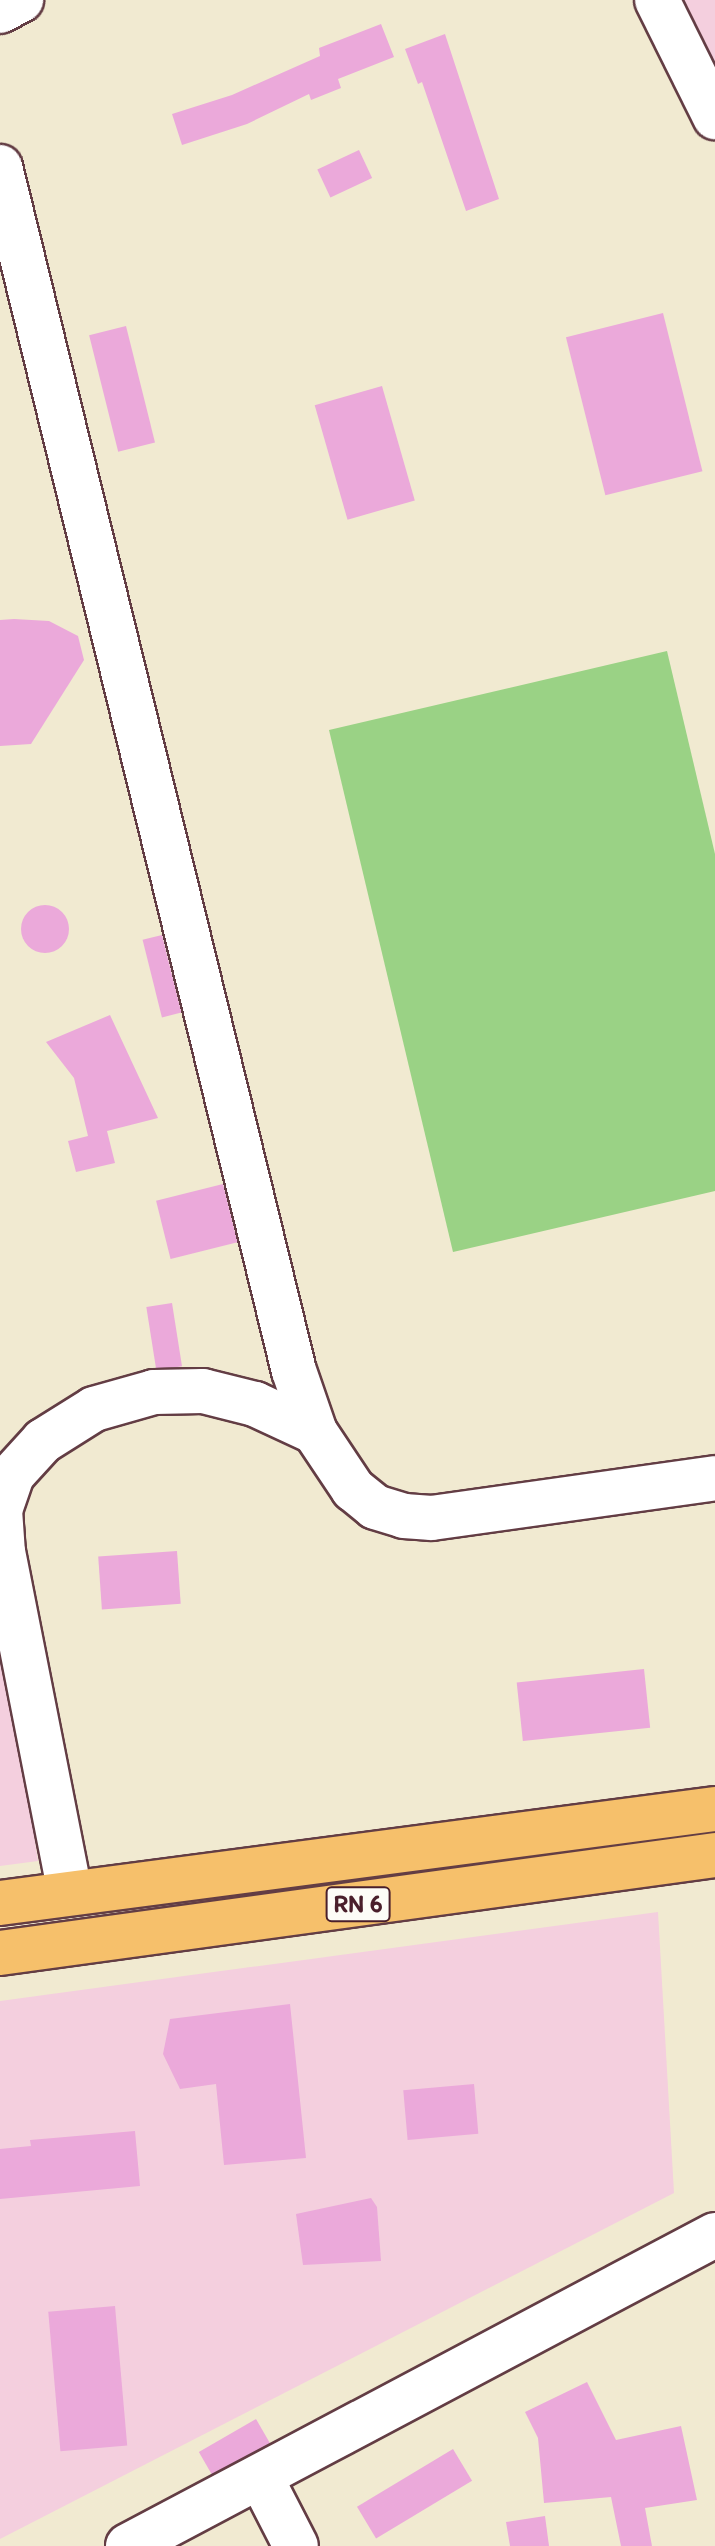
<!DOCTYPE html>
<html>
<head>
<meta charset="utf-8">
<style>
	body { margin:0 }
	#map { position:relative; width:715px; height:2546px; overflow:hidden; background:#f1ead1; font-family:Itim,sans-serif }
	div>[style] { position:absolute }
	.built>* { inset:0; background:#f4cfde }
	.green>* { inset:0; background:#9ad285 }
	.building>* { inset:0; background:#eba9da; transform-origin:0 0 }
	.round { border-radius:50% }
	.roads { filter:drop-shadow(2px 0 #633d44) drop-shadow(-2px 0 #633d44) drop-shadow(0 2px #633d44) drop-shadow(0 -2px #633d44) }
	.minor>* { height:44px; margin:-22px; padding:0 22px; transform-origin:22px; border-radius:22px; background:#fff }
	.major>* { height:44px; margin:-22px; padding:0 22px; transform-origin:22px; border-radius:22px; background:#f6c06b }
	span { translate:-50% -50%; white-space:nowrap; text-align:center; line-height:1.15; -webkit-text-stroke:8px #fdfcf7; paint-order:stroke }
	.shield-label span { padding:2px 6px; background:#fdfcf7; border:2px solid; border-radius:6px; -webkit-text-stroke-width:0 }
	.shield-label { font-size:24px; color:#4a1f2b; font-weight:700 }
</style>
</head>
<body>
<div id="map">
	<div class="built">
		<i style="clip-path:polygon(681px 0,715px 0,715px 73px)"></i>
		<i style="clip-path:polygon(0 1608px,38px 1861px,0 1866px)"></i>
		<i style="clip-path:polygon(658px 1912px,674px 2193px,0 2539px,0 2001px)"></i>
	</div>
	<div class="green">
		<i style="clip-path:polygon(667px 651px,715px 854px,715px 1191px,453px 1252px,329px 730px)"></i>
	</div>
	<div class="building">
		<i style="clip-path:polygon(381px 24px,394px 57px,338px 79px,341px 88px,311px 100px,309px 94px,247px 124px,182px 145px,172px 114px,232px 95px,320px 56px,319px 48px)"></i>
		<i style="clip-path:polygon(445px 34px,499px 199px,466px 211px,422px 82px,418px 84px,405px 49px)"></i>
		<i style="left:359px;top:150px;width:31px;height:46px;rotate:65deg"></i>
		<i style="left:663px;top:313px;width:163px;height:100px;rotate:76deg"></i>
		<i style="left:126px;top:326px;width:120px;height:38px;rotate:76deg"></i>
		<i style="left:382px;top:386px;width:119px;height:70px;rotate:74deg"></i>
		<i style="clip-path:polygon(14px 619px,49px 621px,78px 636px,84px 660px,31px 744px,0 746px,0 620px)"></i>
		<i class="round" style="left:21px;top:905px;width:48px;height:48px"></i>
		<i style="left:162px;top:935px;width:80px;height:20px;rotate:76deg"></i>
		<i style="clip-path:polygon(110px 1015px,158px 1118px,107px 1131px,115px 1163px,76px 1172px,68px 1141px,88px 1136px,74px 1078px,46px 1042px)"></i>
		<i style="left:223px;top:1184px;width:60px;height:69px;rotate:76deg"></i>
		<i style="left:172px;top:1303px;width:64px;height:26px;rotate:81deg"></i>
		<i style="left:177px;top:1551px;width:53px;height:79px;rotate:86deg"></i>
		<i style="left:644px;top:1669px;width:59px;height:128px;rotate:84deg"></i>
		<i style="clip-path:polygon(290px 2004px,306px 2158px,224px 2165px,216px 2084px,180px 2089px,163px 2054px,170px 2019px)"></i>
		<i style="left:474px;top:2084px;width:50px;height:71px;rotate:85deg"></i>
		<i style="clip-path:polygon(135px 2131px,140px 2186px,0 2199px,0 2149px,31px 2146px,30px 2140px)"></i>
		<i style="clip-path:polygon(371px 2198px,377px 2207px,381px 2261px,303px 2265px,296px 2214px)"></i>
		<i style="left:115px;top:2306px;width:140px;height:67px;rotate:85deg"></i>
		<i style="clip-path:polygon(587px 2382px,616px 2440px,681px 2426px,697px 2500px,645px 2508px,652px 2546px,621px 2546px,611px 2497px,544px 2503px,538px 2438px,525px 2412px)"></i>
		<i style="left:256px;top:2419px;width:28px;height:66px;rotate:60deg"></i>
		<i style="left:453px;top:2449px;width:37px;height:112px;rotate:59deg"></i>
		<i style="clip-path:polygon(545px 2516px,549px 2546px,510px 2546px,506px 2522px)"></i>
	</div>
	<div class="roads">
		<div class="minor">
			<i style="left:657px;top:0;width:131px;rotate:63.6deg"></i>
			<i style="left:0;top:11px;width:24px;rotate:-28deg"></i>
			<i style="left:0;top:167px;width:1239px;rotate:76.28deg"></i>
			<i style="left:294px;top:1371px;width:65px;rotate:71deg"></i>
			<i style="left:315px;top:1432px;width:69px;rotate:56.3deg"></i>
			<i style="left:353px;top:1489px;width:28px;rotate:39deg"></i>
			<i style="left:375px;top:1507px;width:30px;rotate:17deg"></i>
			<i style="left:404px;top:1516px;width:28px;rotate:4deg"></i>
			<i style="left:432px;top:1518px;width:286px;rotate:-8deg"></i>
			<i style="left:70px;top:1893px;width:347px;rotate:-101.1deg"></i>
			<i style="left:3px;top:1553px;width:43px;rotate:-94deg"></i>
			<i style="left:0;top:1510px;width:37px;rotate:-71deg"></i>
			<i style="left:12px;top:1475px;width:46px;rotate:-47.6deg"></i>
			<i style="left:43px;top:1441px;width:60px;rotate:-32.1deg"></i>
			<i style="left:94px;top:1409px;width:62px;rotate:-15.8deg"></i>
			<i style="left:154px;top:1392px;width:49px;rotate:-1.2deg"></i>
			<i style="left:203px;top:1391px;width:54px;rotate:14deg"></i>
			<i style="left:255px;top:1404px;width:66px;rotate:25deg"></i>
			<i style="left:261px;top:2478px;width:76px;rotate:62.8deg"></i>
			<i style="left:128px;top:2546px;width:664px;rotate:-27.92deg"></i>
		</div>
		<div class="major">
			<i style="left:0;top:1903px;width:721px;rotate:-7.49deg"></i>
			<i style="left:0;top:1953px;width:722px;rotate:-7.8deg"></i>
		</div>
	</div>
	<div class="shield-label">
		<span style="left:358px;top:1904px">RN 6</span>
	</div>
</div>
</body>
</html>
